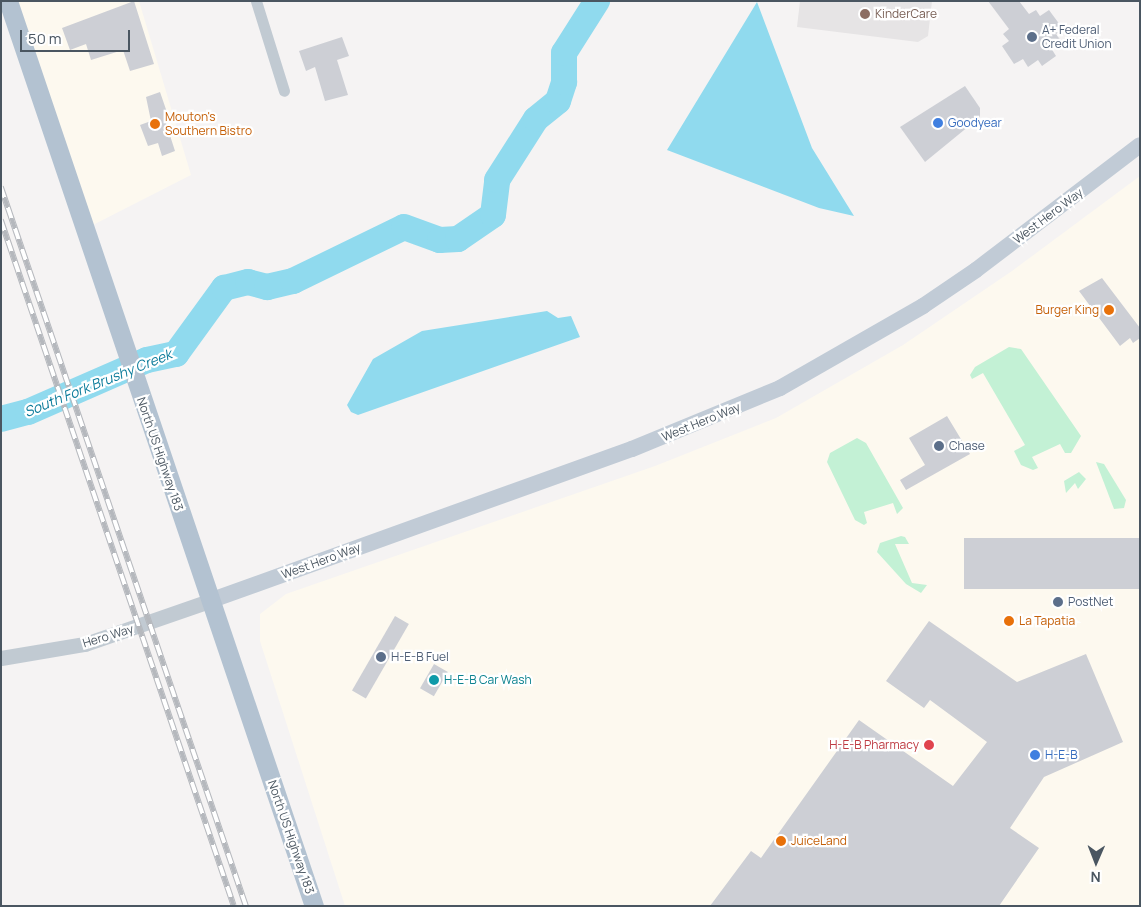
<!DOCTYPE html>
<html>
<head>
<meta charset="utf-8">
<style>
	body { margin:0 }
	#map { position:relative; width:1141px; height:907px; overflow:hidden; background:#f5f3f3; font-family:Manrope,sans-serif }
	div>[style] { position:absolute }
	.commercial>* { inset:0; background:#fdf9ef }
	.education>* { inset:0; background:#e6e4e5 }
	.green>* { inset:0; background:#c3f1d5 }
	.water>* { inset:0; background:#90daee }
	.river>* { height:26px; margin:-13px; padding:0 13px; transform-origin:13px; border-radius:13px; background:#90daee }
	.building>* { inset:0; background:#cdcfd5; transform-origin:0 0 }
	.minor>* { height:11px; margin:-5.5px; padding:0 5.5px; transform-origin:5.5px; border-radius:5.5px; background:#c1cad2 }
	.tertiary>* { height:15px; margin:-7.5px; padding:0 7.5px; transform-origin:7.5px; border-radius:7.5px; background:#c1cad2 }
	.secondary>* { height:16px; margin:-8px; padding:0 8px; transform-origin:8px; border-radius:8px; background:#c1cbd6 }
	.primary>* { height:19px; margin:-9.5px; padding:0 9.5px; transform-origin:9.5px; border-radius:9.5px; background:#b3c2d1 }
	.rail>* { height:5.5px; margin-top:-2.75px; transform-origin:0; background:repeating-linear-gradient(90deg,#fff 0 11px,#b5b8bd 0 22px); box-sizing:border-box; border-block:1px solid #b5b8bd }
	.dots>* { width:14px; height:14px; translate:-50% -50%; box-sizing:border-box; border:2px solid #fff; border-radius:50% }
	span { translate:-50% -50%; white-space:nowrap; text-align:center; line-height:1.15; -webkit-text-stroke:4.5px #fff; paint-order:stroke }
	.education-label { font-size:12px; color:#785e54 }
	.left { translate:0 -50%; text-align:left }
	.service-label { font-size:12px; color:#4e5e75 }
	.food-label { font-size:12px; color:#c56008 }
	.right { translate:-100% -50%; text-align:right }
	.shop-label { font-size:12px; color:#366cbe }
	.street-label { font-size:12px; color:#4a5661 }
	.culture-label { font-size:12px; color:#0d838f }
	.health-label { font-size:12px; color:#be3a42 }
	.water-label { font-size:14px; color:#0c7c9b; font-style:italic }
	.frame { position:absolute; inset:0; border:2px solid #4a5661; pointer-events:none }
	.north { position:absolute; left:1071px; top:837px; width:50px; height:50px; -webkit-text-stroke:4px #fff; paint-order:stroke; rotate:181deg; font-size:14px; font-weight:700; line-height:20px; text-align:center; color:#4a5661 }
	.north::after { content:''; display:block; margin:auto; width:18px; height:22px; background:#4a5661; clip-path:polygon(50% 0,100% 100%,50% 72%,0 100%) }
	.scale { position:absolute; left:20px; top:30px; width:110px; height:22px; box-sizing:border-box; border:2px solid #4a5661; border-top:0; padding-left:6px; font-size:15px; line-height:18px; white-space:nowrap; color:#4a5661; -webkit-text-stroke:4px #fff; paint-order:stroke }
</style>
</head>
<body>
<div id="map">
	<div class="commercial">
		<i style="clip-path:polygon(8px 1px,139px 1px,191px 175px,85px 229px)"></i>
		<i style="clip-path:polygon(1140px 176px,1140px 906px,345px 906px,260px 641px,260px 614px,286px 594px,655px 466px,776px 418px,903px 345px,1012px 271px)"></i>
	</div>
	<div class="education">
		<i style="clip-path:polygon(800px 1px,932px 1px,928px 36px,918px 42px,797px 27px)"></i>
	</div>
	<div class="green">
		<i style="clip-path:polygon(1009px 347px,1021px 349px,1081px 436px,1071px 453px,1065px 453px,1060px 444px,1032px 457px,1038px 468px,1033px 470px,1021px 465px,1014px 451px,1025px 445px,983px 373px,972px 379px,970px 375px,975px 367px)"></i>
		<i style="clip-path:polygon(857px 438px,866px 443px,903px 508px,897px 514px,893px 503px,864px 512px,867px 523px,864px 525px,855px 520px,827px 462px,830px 453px)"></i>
		<i style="clip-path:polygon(1096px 462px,1104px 464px,1126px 500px,1124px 508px,1114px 509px)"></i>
		<i style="clip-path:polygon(1079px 472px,1086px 479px,1078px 489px,1075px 483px,1066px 493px,1064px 481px)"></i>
		<i style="clip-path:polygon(901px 536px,905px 537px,909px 544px,895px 544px,912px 583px,927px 585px,921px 593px,906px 584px,877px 552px,880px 543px)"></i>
	</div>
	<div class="water">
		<i style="clip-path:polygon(757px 2px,812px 148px,854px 216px,819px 208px,667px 150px)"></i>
		<i style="clip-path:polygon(547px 311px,558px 318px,571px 316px,580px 337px,358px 415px,351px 412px,347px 405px,373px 359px,422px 331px)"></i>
	</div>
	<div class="river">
		<i style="left:1px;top:419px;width:28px;rotate:-15deg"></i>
		<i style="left:28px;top:412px;width:130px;rotate:-23.6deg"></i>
		<i style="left:147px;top:360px;width:30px;rotate:-12deg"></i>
		<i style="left:176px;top:354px;width:82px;rotate:-54deg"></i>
		<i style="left:224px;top:288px;width:25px;rotate:-14deg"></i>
		<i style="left:248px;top:282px;width:20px;rotate:15deg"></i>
		<i style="left:267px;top:287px;width:27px;rotate:-13deg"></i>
		<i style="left:293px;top:281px;width:123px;rotate:-25.9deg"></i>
		<i style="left:404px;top:227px;width:38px;rotate:20deg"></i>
		<i style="left:440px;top:240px;width:18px;rotate:-3deg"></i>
		<i style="left:458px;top:239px;width:42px;rotate:-34.4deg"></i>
		<i style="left:493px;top:215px;width:35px;rotate:-83deg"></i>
		<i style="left:497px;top:180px;width:72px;rotate:-57.4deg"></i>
		<i style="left:536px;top:119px;width:28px;rotate:-39deg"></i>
		<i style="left:558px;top:101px;width:20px;rotate:-72deg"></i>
		<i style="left:564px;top:82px;width:29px;rotate:-90deg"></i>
		<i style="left:564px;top:53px;width:62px;rotate:-57.6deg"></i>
	</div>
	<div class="building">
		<i style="clip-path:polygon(134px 1px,154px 64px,130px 71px,123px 50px,91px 60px,86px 44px,70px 50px,62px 28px)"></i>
		<i style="clip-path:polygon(988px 1px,1019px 1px,1029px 14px,1036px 10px,1040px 16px,1049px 10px,1063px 29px,1056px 34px,1061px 41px,1051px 48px,1056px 56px,1042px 66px,1038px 60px,1028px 67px,1023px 59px,1014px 64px,1002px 46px,1009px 41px,1003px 34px,1009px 29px)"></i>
		<i style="clip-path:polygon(342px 37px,349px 56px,337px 60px,348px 95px,325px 101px,315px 67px,306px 71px,299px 51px)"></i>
		<i style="clip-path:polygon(965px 86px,980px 108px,980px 117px,925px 162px,900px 127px)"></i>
		<i style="clip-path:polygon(160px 92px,170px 121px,166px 123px,175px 151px,162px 156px,158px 143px,148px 146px,140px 125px,151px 121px,146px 97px)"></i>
		<i style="clip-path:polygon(1102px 278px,1140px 328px,1140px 338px,1133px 343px,1130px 338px,1120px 346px,1079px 291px)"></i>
		<i style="clip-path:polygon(947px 416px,970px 454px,906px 490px,900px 480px,925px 465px,909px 438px)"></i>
		<i style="left:1140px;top:538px;width:51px;height:176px;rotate:90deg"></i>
		<i style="left:395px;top:616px;width:16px;height:86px;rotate:30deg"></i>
		<i style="clip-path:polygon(929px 621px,1017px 682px,1086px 654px,1123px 742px,1044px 777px,1010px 828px,1039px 848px,999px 906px,710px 906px,751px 851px,761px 858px,859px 720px,953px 786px,987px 742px,930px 700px,924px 708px,886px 681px)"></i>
		<i style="left:434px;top:664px;width:16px;height:28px;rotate:30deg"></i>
	</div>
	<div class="minor">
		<i style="left:256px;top:1px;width:94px;rotate:72.7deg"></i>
	</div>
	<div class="tertiary">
		<i style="left:1px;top:658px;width:85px;rotate:-9.5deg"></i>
		<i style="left:85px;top:644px;width:134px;rotate:-19.1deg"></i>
	</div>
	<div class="secondary">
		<i style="left:212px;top:600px;width:446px;rotate:-19.8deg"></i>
		<i style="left:632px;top:449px;width:160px;rotate:-22.4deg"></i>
		<i style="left:780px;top:388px;width:165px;rotate:-29.8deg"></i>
		<i style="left:923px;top:306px;width:64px;rotate:-34.2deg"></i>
		<i style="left:976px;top:270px;width:206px;rotate:-37.3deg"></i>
	</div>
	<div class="primary">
		<i style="left:8px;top:1px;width:955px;rotate:71.32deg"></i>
	</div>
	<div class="rail">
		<i style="left:1px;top:187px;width:760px;rotate:71.18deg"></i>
		<i style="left:1px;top:220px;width:724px;rotate:71.24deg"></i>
	</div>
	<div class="dots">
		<i style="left:865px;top:14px;background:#8d6e63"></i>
		<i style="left:1032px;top:37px;background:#5c6f8a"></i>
		<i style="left:938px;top:123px;background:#3f7fe0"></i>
		<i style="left:155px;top:124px;background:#e8710a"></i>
		<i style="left:1109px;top:310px;background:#e8710a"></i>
		<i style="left:939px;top:446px;background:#5c6f8a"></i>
		<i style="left:1058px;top:602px;background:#5c6f8a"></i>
		<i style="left:1009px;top:621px;background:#e8710a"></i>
		<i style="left:381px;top:657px;background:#5c6f8a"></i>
		<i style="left:434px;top:680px;background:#0f9aa8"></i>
		<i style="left:929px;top:745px;background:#e0444e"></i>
		<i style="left:1035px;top:755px;background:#3f7fe0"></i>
		<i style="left:781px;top:841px;background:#e8710a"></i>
	</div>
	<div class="education-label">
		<span class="left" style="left:875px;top:14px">KinderCare</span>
	</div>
	<div class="service-label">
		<span class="left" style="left:1042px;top:37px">A+ Federal<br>Credit Union</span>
		<span class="left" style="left:949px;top:446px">Chase</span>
		<span class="left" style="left:1068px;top:602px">PostNet</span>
		<span class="left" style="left:391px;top:657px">H-E-B Fuel</span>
	</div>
	<div class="food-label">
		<span class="left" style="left:165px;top:124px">Mouton's<br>Southern Bistro</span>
		<span class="right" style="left:1099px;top:310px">Burger King</span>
		<span class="left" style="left:1019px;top:621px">La Tapatia</span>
		<span class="left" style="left:791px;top:841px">JuiceLand</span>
	</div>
	<div class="shop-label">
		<span class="left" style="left:948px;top:123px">Goodyear</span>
		<span class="left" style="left:1045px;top:755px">H-E-B</span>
	</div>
	<div class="street-label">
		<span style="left:1048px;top:216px;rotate:-37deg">West Hero Way</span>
		<span style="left:701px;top:422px;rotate:-22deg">West Hero Way</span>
		<span style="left:160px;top:454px;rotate:71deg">North US Highway 183</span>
		<span style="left:321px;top:561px;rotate:-20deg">West Hero Way</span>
		<span style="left:108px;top:636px;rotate:-17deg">Hero Way</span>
		<span style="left:291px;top:837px;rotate:71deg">North US Highway 183</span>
	</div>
	<div class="culture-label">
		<span class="left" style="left:444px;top:680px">H-E-B Car Wash</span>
	</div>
	<div class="health-label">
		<span class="right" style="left:919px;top:745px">H-E-B Pharmacy</span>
	</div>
	<div class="water-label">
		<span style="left:98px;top:383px;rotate:-22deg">South Fork Brushy Creek</span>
	</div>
	<div class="frame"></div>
	<div class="north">N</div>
	<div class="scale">50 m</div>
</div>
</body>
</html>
